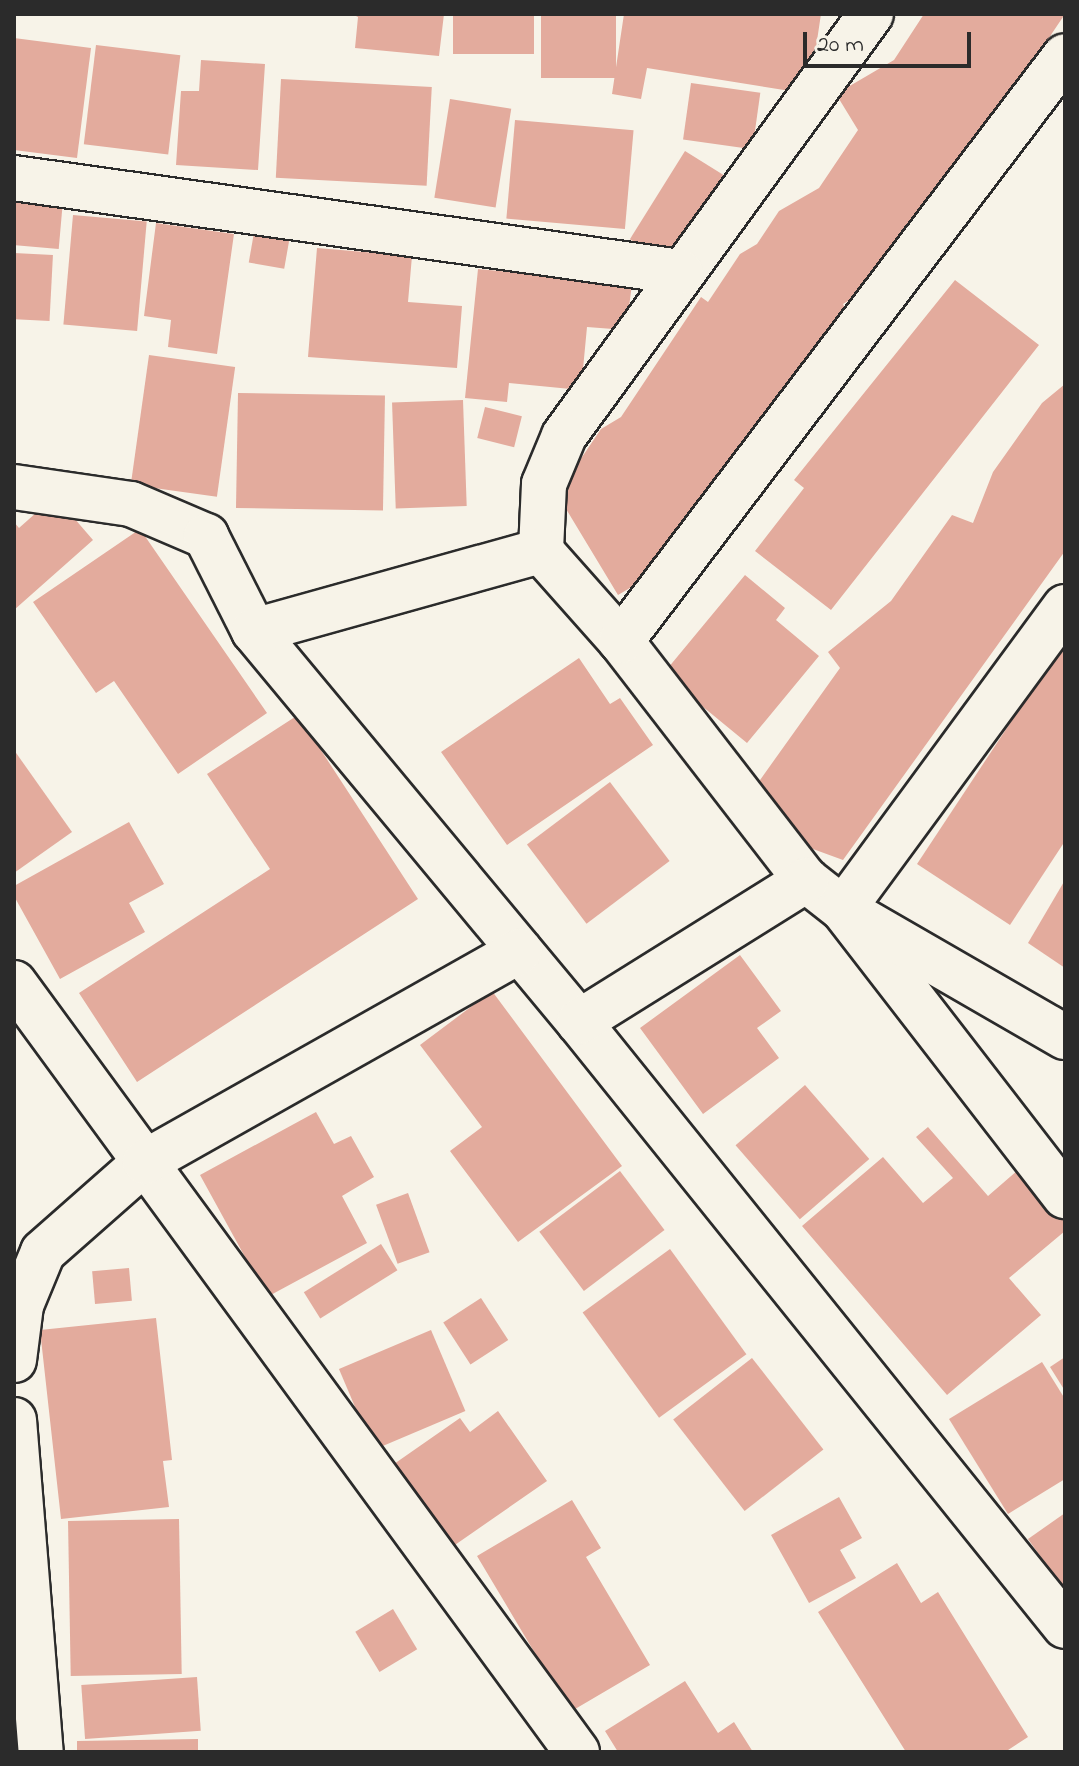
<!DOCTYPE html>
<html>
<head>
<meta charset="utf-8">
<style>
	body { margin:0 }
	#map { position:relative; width:1079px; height:1766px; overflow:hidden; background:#f7f3e8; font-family:"Indie Flower",sans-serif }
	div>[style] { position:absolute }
	.building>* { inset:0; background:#e3ab9d; transform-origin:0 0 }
	.roads { filter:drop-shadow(2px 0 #2b2b2b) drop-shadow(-2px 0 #2b2b2b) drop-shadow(0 2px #2b2b2b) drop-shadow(0 -2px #2b2b2b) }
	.street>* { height:44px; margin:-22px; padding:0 22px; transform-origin:22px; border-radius:22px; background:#f7f3e8 }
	span { translate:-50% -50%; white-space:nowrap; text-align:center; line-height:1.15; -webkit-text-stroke:8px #f7f3e8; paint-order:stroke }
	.frame { position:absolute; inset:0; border:16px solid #2b2b2b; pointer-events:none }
	.scale { position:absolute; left:803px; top:32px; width:168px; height:36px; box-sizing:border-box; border:4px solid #2b2b2b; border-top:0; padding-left:10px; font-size:24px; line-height:28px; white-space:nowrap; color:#2b2b2b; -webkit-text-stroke:6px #f7f3e8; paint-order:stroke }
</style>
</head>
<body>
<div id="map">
	<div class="building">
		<i style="clip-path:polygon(352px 14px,444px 14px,439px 56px,355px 48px,358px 17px)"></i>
		<i style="left:453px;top:14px;width:81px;height:40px"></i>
		<i style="left:541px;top:14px;width:75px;height:64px"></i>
		<i style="clip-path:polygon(624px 14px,821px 14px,809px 94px,647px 68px,641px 99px,612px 94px)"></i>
		<i style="clip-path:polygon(924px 14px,1065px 14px,958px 173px,868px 289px,843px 304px,847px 313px,652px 575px,618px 595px,557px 494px,601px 429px,621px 417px,701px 297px,708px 302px,740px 254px,757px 244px,779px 211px,819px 188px,858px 130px,836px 94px,894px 60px)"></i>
		<i style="clip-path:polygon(14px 38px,91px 48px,77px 158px,14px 150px)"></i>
		<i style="left:96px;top:45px;width:85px;height:100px;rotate:7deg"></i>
		<i style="clip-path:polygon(201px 60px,265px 64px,258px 170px,176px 165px,181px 91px,199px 91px)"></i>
		<i style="left:281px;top:79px;width:151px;height:99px;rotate:3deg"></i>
		<i style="left:691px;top:83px;width:70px;height:57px;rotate:8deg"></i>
		<i style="left:450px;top:99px;width:62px;height:100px;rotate:9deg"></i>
		<i style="left:515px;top:120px;width:119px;height:99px;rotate:5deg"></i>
		<i style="left:685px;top:151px;width:53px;height:104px;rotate:32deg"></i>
		<i style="left:14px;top:198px;width:49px;height:47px;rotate:5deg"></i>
		<i style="left:73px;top:215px;width:74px;height:110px;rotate:5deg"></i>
		<i style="clip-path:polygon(156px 223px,234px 234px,217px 354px,168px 347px,171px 320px,144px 316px)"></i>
		<i style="left:255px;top:227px;width:36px;height:36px;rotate:10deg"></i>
		<i style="clip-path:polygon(317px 248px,412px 256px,408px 302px,462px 306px,457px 368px,308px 357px)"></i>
		<i style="left:14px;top:253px;width:39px;height:66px;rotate:3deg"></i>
		<i style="clip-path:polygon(478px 269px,632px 284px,626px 330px,587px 327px,581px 390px,509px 383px,507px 402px,465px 398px)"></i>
		<i style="clip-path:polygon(955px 280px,1039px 345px,831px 610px,755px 551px,804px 488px,794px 480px)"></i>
		<i style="left:149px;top:355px;width:87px;height:131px;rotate:8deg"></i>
		<i style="clip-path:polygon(1065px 384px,1065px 551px,843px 860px,802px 845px,755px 787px,840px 668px,828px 652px,891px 601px,952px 515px,973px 523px,993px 472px,1042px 403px)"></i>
		<i style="left:238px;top:393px;width:147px;height:115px;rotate:1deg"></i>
		<i style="left:463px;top:400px;width:106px;height:71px;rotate:88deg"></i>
		<i style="left:485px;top:407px;width:38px;height:32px;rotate:14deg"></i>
		<i style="clip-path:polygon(55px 496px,93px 540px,14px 610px,14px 522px,19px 528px)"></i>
		<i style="clip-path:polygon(140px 529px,267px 713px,178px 774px,114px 681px,96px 693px,33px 602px)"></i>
		<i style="clip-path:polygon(745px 575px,785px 608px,776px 620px,819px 656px,747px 743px,663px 674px)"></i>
		<i style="clip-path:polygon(1065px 640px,1065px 841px,1010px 925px,917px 864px)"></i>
		<i style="clip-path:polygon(579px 658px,610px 704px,620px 698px,653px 745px,507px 845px,441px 752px)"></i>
		<i style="clip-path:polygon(298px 715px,418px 899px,137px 1082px,79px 993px,270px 869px,207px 774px)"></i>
		<i style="clip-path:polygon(14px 750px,72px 832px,14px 873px)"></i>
		<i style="left:610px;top:782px;width:99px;height:104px;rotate:53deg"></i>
		<i style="clip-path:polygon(129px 822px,164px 884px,129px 903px,145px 932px,60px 979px,14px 896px,14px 886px)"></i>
		<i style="clip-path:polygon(1065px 880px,1065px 968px,1028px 943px)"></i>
		<i style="clip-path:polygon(740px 955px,781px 1011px,757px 1028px,779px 1058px,703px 1114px,640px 1028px)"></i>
		<i style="clip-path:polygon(492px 991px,622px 1166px,518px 1242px,450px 1151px,482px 1127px,420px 1045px)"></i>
		<i style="left:805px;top:1085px;width:98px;height:92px;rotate:49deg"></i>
		<i style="clip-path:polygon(316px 1112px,334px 1144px,351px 1136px,374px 1177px,342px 1196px,367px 1243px,267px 1297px,200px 1175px)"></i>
		<i style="clip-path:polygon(928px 1127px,988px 1196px,1025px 1164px,1065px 1210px,1065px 1231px,1009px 1278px,1041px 1315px,947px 1395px,802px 1226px,883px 1157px,923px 1203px,953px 1178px,916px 1137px)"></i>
		<i style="left:620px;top:1171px;width:74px;height:101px;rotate:53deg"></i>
		<i style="left:408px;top:1193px;width:63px;height:34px;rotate:70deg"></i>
		<i style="left:381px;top:1244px;width:31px;height:91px;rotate:58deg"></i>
		<i style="left:670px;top:1249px;width:130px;height:108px;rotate:54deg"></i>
		<i style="left:129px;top:1268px;width:33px;height:37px;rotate:85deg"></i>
		<i style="left:481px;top:1298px;width:50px;height:45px;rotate:57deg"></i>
		<i style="clip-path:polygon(156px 1318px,172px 1460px,163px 1461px,169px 1507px,61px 1519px,40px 1330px)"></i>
		<i style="left:431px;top:1330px;width:88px;height:100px;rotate:67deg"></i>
		<i style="clip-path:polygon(1065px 1357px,1065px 1391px,1050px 1367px)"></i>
		<i style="left:752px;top:1358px;width:116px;height:100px;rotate:52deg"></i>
		<i style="clip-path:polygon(1042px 1362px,1065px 1399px,1065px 1479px,1008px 1514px,949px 1419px)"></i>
		<i style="clip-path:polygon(498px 1411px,547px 1481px,452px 1547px,394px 1464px,460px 1418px,470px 1432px)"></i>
		<i style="clip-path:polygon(839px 1497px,862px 1538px,840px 1550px,856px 1578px,809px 1603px,771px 1535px)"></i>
		<i style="clip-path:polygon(572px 1500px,601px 1548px,586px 1557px,650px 1665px,570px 1712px,477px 1556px)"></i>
		<i style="clip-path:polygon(1065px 1513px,1065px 1591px,1028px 1539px)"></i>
		<i style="left:179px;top:1519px;width:155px;height:111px;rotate:89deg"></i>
		<i style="clip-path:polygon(897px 1563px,921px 1603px,938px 1592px,1028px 1737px,1005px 1752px,906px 1752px,818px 1612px)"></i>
		<i style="left:393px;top:1609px;width:47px;height:44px;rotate:59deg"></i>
		<i style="left:197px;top:1677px;width:54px;height:116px;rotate:86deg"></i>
		<i style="clip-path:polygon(685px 1681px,718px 1733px,734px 1722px,753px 1752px,618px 1752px,605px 1731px)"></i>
		<i style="clip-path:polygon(198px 1739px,198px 1752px,77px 1752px,77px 1741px)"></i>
	</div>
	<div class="roads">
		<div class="street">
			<i style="left:871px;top:14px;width:522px;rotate:126.04deg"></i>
			<i style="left:564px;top:436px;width:52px;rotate:112.6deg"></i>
			<i style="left:544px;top:484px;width:67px;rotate:92.6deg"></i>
			<i style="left:541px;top:551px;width:120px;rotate:48.4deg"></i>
			<i style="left:621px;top:641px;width:302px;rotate:52.3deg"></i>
			<i style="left:806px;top:880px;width:47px;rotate:38.1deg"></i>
			<i style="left:843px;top:909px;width:363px;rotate:52.3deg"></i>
			<i style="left:14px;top:178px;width:673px;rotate:8.03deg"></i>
			<i style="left:14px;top:487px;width:118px;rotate:8.3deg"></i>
			<i style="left:131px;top:504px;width:82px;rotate:23.1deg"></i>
			<i style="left:206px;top:536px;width:106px;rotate:63.2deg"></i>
			<i style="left:254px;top:631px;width:508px;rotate:50.27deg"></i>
			<i style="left:579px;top:1022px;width:775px;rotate:51.18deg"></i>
			<i style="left:1065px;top:607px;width:375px;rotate:126.3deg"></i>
			<i style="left:843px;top:909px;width:256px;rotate:30deg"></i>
			<i style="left:254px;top:631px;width:298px;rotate:-15.6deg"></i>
			<i style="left:621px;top:641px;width:734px;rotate:-52.8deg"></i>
			<i style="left:14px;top:983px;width:953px;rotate:53.79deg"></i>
			<i style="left:579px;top:1022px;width:268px;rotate:-32deg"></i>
			<i style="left:14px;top:1360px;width:55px;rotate:-82.7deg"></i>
			<i style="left:21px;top:1305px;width:57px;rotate:-67.5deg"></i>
			<i style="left:43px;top:1252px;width:136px;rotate:-41.4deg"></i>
			<i style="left:145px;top:1162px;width:430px;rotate:-29.4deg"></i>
			<i style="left:14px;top:1420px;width:333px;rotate:85.4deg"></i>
		</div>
	</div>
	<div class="frame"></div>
	<div class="scale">20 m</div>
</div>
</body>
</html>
